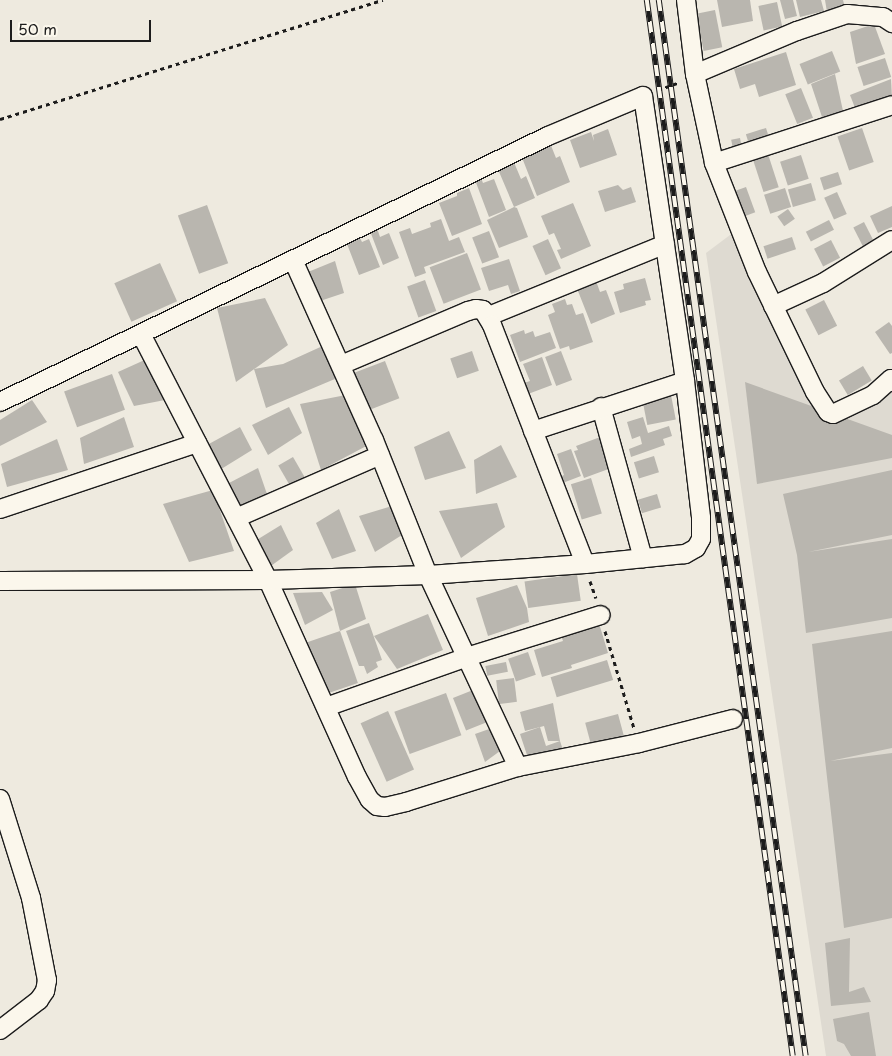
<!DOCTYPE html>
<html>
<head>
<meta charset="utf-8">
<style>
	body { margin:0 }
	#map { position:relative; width:892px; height:1056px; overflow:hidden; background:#eeeadf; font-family:"Playpen Sans",sans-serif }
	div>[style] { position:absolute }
	.built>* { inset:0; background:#dedad1 }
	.building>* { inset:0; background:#b9b6af; transform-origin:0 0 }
	.path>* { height:3px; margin-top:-1.5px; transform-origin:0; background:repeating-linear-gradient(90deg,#1c1c1c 0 4px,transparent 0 8px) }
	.roads { filter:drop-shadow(1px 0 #1c1c1c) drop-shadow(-1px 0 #1c1c1c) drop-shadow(0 1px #1c1c1c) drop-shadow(0 -1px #1c1c1c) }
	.minor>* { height:18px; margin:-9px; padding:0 9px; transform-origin:9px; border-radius:9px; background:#fbf7ec }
	.rail>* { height:5.5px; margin-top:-2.75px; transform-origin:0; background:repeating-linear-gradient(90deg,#fbf7ec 0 11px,#1c1c1c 0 22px); box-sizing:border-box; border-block:1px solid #1c1c1c }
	span { translate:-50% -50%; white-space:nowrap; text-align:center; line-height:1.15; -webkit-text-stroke:4px #fbf7ec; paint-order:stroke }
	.scale { position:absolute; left:10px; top:20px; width:141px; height:22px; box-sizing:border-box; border:2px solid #1c1c1c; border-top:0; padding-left:6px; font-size:15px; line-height:18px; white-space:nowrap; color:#1c1c1c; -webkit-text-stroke:4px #fbf7ec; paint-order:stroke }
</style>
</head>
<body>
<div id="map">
	<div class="built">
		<i style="clip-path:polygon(738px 229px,833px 413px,892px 381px,892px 1056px,826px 1056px,706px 253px)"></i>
	</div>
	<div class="building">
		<i style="clip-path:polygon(717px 0,750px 0,753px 21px,722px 27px)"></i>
		<i style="clip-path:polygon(780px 0,793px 0,797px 16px,785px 19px)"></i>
		<i style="clip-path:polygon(796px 0,821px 0,824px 11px,800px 17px)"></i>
		<i style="clip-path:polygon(825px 0,843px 0,845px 8px,827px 12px)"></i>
		<i style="left:777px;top:2px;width:25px;height:19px;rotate:78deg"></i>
		<i style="left:715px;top:10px;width:38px;height:19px;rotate:79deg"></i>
		<i style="clip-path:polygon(874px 24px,885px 54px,856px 64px,850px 32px)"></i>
		<i style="left:832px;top:51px;width:22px;height:35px;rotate:68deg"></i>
		<i style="clip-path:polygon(786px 52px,796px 85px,759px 97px,755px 84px,740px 89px,734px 69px)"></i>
		<i style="left:885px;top:58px;width:20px;height:29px;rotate:72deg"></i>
		<i style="clip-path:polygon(835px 74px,843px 111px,822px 117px,811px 84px)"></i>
		<i style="clip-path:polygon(891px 79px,892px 99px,857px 113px,850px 95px)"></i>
		<i style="left:801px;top:88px;width:32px;height:17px;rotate:68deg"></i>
		<i style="left:766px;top:128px;width:10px;height:21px;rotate:73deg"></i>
		<i style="left:862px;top:128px;width:36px;height:26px;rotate:71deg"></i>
		<i style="clip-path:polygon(608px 129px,617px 155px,580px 168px,570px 140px,591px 132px,594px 141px,593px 135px)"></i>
		<i style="left:740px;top:138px;width:15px;height:9px;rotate:79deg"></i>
		<i style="clip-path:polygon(550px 143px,556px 158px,560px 156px,570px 182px,537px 196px,521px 155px)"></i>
		<i style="left:767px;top:151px;width:38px;height:16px;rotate:72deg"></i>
		<i style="left:801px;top:155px;width:25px;height:22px;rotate:72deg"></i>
		<i style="clip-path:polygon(513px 160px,521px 179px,526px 176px,535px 198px,514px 207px,497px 167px)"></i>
		<i style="left:838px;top:172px;width:13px;height:19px;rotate:72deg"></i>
		<i style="clip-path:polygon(481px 178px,483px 183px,494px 179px,506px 210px,489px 217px,475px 180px)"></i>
		<i style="left:811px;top:183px;width:18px;height:24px;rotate:74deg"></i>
		<i style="clip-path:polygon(618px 185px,623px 190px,631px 187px,636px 202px,605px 212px,598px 191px)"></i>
		<i style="left:746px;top:187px;width:27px;height:17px;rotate:70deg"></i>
		<i style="clip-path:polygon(469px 188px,482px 224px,452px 236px,439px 203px,457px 196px,457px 193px)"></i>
		<i style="left:785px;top:188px;width:20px;height:22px;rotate:72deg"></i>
		<i style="left:837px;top:192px;width:24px;height:14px;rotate:66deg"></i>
		<i style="clip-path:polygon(573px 203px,591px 246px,561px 259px,557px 250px,561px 249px,554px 233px,549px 235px,541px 216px)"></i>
		<i style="left:207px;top:205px;width:62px;height:31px;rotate:70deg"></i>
		<i style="clip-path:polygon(892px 206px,892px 227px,878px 233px,870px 216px)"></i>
		<i style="clip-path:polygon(514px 207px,517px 208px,528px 237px,499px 248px,487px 220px)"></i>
		<i style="left:788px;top:209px;width:12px;height:13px;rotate:55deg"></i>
		<i style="clip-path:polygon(441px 219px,449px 241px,459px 237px,465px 252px,424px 267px,426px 273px,415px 277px,399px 232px,410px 228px,412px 234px,431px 227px,430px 223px)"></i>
		<i style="left:829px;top:220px;width:11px;height:26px;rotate:63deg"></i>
		<i style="left:864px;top:222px;width:25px;height:12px;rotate:63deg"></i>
		<i style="clip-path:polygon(377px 228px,380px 237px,389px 233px,399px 258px,383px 265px,370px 231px)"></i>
		<i style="left:489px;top:231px;width:28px;height:18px;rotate:69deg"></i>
		<i style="left:792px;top:237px;width:13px;height:30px;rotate:72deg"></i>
		<i style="clip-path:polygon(360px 238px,362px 242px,369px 239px,380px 267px,359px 275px,347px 244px)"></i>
		<i style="left:548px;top:239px;width:32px;height:17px;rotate:66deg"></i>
		<i style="left:831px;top:240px;width:20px;height:19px;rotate:63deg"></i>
		<i style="left:467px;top:253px;width:39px;height:40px;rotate:69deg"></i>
		<i style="clip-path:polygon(509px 259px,520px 291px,511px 294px,508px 285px,489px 291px,481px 268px)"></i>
		<i style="clip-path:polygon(335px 261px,344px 293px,320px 301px,308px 272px)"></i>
		<i style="left:160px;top:263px;width:42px;height:50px;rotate:66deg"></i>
		<i style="clip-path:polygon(595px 278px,600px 292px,606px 290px,615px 314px,591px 324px,576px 286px)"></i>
		<i style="clip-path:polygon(645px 278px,651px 300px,645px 301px,646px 305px,620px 313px,614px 292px,624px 289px,623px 284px)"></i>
		<i style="left:425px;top:280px;width:33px;height:19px;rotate:70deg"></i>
		<i style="clip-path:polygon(265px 298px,288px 345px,236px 382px,217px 308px)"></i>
		<i style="clip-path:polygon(565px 299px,567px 305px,572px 304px,576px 315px,583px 313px,593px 342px,570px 350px,569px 346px,560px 349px,548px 315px,555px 312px,552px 304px)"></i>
		<i style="left:824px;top:300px;width:29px;height:21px;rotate:63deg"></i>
		<i style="clip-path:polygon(889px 322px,892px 326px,892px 353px,890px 354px,875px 332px)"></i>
		<i style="clip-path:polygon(524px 330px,525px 334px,533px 331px,535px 337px,550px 332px,556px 348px,520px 362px,510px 335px)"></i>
		<i style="clip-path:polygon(327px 344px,342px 376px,266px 408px,254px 369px,283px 364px)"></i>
		<i style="left:472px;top:351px;width:21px;height:23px;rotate:71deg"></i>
		<i style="left:561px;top:351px;width:31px;height:17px;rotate:69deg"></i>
		<i style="clip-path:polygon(542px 357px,552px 385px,528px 394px,524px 383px,530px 381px,523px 364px)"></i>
		<i style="clip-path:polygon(149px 358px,165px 400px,134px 406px,118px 372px)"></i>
		<i style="left:385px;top:361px;width:40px;height:35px;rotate:69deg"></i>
		<i style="left:863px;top:366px;width:17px;height:28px;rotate:59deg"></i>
		<i style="left:112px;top:374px;width:38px;height:51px;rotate:70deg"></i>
		<i style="clip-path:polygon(745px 382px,892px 435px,892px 458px,757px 484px)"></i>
		<i style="clip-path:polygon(351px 394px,372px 443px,321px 470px,300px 404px)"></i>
		<i style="left:671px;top:395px;width:25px;height:29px;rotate:79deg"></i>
		<i style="clip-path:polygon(32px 400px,47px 422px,0 446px,0 420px)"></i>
		<i style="clip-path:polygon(289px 407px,302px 433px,268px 455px,252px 425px)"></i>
		<i style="clip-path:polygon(124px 417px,134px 447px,84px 464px,80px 438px)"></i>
		<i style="clip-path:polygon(643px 417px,648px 433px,669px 426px,672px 436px,663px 439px,665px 445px,631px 457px,629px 449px,642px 444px,640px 436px,632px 439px,627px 422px)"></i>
		<i style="clip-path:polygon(240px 427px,252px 450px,218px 471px,207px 445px)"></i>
		<i style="clip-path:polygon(449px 431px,466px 468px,425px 480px,414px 447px)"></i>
		<i style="clip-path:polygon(603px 436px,614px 467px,584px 478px,574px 451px,578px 450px,576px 446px)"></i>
		<i style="clip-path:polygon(57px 439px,68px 470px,7px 487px,1px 464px)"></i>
		<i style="clip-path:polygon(501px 445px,517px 477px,476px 494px,474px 460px)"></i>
		<i style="clip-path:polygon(571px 449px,581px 476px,560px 484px,558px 478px,564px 475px,557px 454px)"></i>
		<i style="left:654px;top:456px;width:17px;height:21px;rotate:73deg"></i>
		<i style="left:293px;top:457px;width:24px;height:17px;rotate:60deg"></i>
		<i style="clip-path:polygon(258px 468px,269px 500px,242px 511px,229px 483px)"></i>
		<i style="clip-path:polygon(892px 470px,892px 535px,808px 552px,892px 539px,892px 618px,806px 633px,797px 555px,783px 494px)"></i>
		<i style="left:591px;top:478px;width:37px;height:21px;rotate:73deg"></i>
		<i style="clip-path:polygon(213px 490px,234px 551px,189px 562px,163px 504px)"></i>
		<i style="left:657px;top:494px;width:14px;height:20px;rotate:73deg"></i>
		<i style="clip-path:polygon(497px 503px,505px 527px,461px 558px,439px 511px)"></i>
		<i style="clip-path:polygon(392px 506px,402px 535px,375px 552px,359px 516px)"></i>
		<i style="clip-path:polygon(339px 509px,356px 551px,332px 559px,316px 523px)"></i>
		<i style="clip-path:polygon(281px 525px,293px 550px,268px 568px,255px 541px)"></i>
		<i style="left:577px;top:574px;width:27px;height:53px;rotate:82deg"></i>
		<i style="clip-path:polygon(355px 584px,366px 619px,340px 631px,330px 592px)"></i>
		<i style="clip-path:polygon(517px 585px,527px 608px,529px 622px,488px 636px,476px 598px)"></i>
		<i style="clip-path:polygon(322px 592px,333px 610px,305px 625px,293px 593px)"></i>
		<i style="clip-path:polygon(428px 614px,443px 650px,397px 669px,374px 636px)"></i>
		<i style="clip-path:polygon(598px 620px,608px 653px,571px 665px,572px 668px,542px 677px,534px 650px,563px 641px,560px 632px)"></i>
		<i style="clip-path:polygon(369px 623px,382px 660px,376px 662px,378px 667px,367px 674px,364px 666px,359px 666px,346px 631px)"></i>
		<i style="left:340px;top:631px;width:55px;height:37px;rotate:71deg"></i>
		<i style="clip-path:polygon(892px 631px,892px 748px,830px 761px,892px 753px,892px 918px,844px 928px,812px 644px)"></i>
		<i style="left:528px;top:652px;width:24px;height:21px;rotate:71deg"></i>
		<i style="left:607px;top:660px;width:21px;height:59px;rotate:73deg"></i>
		<i style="left:506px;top:662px;width:10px;height:21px;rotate:79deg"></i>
		<i style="left:514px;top:678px;width:24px;height:18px;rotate:83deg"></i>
		<i style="left:478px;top:688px;width:35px;height:27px;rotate:68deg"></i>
		<i style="left:446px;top:693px;width:45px;height:55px;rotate:70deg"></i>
		<i style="clip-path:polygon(553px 703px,560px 741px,548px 741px,544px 726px,525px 731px,520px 712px)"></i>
		<i style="left:388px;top:711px;width:64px;height:30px;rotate:66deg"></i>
		<i style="left:618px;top:714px;width:23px;height:34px;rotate:75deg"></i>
		<i style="clip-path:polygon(540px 727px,546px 746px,560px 741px,563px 750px,529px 761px,520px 734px)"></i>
		<i style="clip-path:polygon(492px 728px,500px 751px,485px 762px,475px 734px)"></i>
		<i style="clip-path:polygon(850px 938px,849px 992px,864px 987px,871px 1002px,831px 1006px,825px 943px)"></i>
		<i style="clip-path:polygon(869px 1012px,876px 1056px,851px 1056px,844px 1044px,837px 1041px,833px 1019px)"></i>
	</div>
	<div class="path">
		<i style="left:658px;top:90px;width:23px;rotate:-20deg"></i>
		<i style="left:0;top:119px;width:401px;rotate:-17.3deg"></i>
		<i style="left:590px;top:581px;width:18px;rotate:71deg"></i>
		<i style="left:605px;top:631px;width:101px;rotate:73.4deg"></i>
	</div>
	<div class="roads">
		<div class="minor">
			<i style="left:686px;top:0;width:75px;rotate:83.1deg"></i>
			<i style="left:695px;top:74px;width:91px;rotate:77.9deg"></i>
			<i style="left:714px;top:163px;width:117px;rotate:68.5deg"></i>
			<i style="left:757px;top:272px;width:133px;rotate:64.2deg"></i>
			<i style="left:815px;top:392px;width:24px;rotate:57deg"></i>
			<i style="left:828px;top:412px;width:5px;rotate:22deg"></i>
			<i style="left:833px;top:414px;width:44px;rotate:-25.4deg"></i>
			<i style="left:873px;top:395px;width:24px;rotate:-42deg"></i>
			<i style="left:891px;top:379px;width:3px;rotate:72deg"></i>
			<i style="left:695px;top:74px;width:111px;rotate:-22.9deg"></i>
			<i style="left:797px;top:31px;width:53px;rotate:-18.8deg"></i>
			<i style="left:847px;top:14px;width:36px;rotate:5deg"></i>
			<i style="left:883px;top:17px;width:11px;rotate:34deg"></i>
			<i style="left:714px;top:163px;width:187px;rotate:-18deg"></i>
			<i style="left:293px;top:260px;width:197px;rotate:65.8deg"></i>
			<i style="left:374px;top:440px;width:145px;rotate:68.2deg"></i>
			<i style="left:428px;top:575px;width:212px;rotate:64.9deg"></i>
			<i style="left:773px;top:306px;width:55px;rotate:-24.7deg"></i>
			<i style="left:823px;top:283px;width:81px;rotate:-31.9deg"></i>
			<i style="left:489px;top:316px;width:190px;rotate:-22.2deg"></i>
			<i style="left:141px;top:334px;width:277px;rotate:62.7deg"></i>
			<i style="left:268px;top:580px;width:216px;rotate:65.7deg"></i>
			<i style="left:357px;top:777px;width:26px;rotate:61deg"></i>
			<i style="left:370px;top:800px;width:9px;rotate:41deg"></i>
			<i style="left:377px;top:806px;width:8px;rotate:7deg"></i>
			<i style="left:385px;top:807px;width:22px;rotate:-13deg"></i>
			<i style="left:406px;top:802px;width:117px;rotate:-17.4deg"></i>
			<i style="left:518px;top:767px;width:123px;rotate:-11.2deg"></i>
			<i style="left:639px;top:743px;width:97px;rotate:-14.3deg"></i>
			<i style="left:341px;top:365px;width:138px;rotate:-23deg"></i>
			<i style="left:468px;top:311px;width:8px;rotate:-14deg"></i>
			<i style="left:476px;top:309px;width:7px;rotate:8deg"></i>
			<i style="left:483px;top:310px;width:17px;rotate:59deg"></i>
			<i style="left:492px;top:325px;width:256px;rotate:68.7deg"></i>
			<i style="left:0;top:402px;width:609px;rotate:-25.89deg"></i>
			<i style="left:548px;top:136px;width:103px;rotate:-22.8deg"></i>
			<i style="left:643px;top:96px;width:288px;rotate:81.6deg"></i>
			<i style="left:685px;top:381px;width:138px;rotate:83.3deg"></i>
			<i style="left:701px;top:518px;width:21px;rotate:90deg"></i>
			<i style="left:701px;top:539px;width:10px;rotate:119deg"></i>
			<i style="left:696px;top:548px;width:13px;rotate:151deg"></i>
			<i style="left:685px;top:554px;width:100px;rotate:174.3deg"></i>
			<i style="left:585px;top:564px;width:157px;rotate:176deg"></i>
			<i style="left:428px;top:575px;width:160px;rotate:178.2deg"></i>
			<i style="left:268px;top:580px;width:268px;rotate:179.8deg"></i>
			<i style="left:601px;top:407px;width:157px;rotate:74.5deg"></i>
			<i style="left:533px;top:431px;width:160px;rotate:-18.2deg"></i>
			<i style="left:0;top:509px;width:208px;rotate:-18.5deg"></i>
			<i style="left:236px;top:518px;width:157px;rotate:-23.6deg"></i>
			<i style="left:326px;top:707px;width:150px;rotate:-19.5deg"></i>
			<i style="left:467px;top:657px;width:140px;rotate:-17.4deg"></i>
			<i style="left:0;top:799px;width:104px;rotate:72.6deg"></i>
			<i style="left:31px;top:898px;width:84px;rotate:79deg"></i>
			<i style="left:47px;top:980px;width:11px;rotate:100deg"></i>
			<i style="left:45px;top:991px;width:11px;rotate:124deg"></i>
			<i style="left:39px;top:1000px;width:49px;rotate:142.4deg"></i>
		</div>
	</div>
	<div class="rail">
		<i style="left:647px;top:0;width:1066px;rotate:82.13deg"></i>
		<i style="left:659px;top:0;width:1066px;rotate:82.08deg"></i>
	</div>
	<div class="scale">50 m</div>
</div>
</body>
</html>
